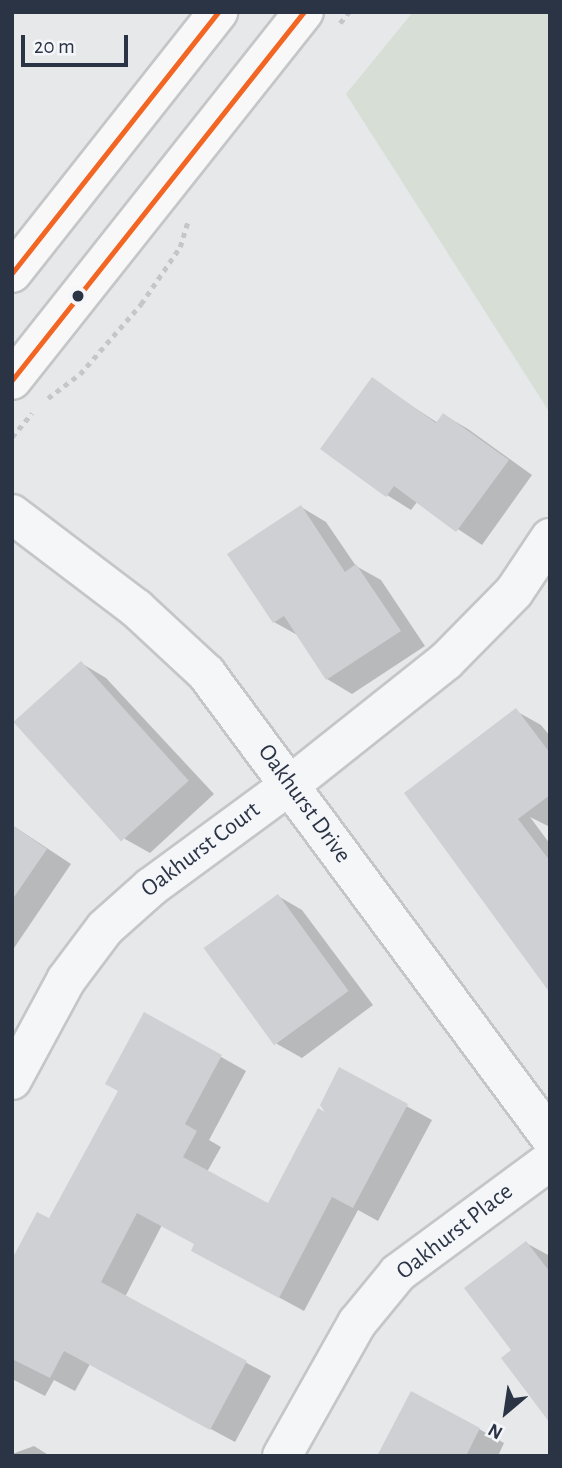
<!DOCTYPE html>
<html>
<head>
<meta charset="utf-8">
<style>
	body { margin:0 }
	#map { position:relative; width:562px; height:1468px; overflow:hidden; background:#e6e8ea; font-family:"Alegreya Sans",sans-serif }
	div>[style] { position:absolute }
	.green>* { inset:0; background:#d6ded6 }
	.shadow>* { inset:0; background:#0003 }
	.building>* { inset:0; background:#ced0d3; transform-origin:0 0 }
	.path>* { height:4.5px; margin-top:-2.25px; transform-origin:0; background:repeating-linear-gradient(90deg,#c5c6ca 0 5px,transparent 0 10px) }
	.roads { filter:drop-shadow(2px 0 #c4c6c8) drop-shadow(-2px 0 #c4c6c8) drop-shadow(0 2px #c4c6c8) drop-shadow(0 -2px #c4c6c8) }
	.street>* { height:38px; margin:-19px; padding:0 19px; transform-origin:19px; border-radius:19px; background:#f5f6f7 }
	.secondary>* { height:38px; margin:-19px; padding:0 19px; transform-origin:19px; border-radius:19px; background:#f8f8f8 }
	.bus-1>* { height:5px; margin:-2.5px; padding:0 2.5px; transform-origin:2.5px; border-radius:2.5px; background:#f26522 }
	.dots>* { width:19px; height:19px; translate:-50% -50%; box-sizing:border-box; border:4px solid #f4f6f9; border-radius:50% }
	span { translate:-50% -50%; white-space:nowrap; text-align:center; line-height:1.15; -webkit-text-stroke:5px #f4f6f9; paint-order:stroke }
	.street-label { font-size:24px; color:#2b3445 }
	.frame { position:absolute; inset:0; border:14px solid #2b3445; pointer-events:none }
	.north { position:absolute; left:471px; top:1377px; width:70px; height:70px; -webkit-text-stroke:5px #f4f6f9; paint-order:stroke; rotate:209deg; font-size:19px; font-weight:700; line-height:28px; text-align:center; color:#2b3445 }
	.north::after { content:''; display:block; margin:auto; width:24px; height:32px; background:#2b3445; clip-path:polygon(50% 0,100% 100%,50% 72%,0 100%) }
	.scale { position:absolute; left:21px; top:35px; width:107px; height:32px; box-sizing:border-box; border:4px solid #2b3445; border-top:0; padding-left:9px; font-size:21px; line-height:24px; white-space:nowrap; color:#2b3445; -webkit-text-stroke:5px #f4f6f9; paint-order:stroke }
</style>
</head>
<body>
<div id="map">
	<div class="green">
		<i style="clip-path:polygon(413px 12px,550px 12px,550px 413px,346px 94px)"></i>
	</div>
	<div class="shadow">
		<i style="clip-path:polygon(372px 380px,438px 423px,444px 415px,468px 429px,532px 475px,482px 545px,417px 502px,411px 510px,387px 495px)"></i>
		<i style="clip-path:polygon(301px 507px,326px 522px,356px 566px,381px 580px,425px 646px,352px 694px,327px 679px,299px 636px,274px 622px)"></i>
		<i style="clip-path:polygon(81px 663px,106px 678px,214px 794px,150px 853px,125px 839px)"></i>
		<i style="clip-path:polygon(516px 711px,541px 725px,550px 736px,550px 827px,530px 817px,550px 844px,550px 989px,407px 793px)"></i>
		<i style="clip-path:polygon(12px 825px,71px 864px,12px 951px)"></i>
		<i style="clip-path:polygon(278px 896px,302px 910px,373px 1005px,302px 1058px,277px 1044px)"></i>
		<i style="clip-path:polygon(145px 1014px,246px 1071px,209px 1140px,221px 1147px,207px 1172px,268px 1205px,332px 1118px,340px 1070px,432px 1120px,378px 1221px,358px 1210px,304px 1311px,218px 1264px,196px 1244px,162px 1225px,125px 1297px,271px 1376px,235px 1442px,90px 1364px,75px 1391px,54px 1380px,45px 1396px,12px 1379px,12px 1262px,50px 1220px,121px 1091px)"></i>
		<i style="clip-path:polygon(526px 1243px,550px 1256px,550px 1419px,513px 1351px)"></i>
		<i style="clip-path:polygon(479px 1429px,504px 1443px,498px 1456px,379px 1456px)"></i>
		<i style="clip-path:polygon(34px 1446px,50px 1456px,12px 1456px,12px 1454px)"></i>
	</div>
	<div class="building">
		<i style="clip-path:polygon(372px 377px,436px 423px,443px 413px,509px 460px,456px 532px,394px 486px,386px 497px,320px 449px)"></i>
		<i style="clip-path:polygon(301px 505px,345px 572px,356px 564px,401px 631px,326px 680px,284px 616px,273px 623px,227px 554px)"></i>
		<i style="left:81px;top:661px;width:161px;height:91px;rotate:48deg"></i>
		<i style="clip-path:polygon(516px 708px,550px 753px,550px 795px,518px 819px,550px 861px,550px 993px,404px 793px)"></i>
		<i style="clip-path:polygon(12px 825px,47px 849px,12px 900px)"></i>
		<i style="left:278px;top:894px;width:120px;height:92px;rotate:54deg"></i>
		<i style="clip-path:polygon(144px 1012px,222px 1055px,185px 1124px,197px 1131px,183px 1157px,268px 1203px,318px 1108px,325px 1112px,320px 1105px,339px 1067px,408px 1104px,353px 1208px,332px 1197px,279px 1298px,191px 1251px,194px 1244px,137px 1213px,101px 1282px,247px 1361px,210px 1430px,64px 1351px,50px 1378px,12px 1359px,12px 1259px,37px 1212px,49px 1218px,118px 1091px,105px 1084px)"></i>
		<i style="clip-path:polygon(526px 1241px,550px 1272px,550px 1423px,501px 1358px,511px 1350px,464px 1288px)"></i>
		<i style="clip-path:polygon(411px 1391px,480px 1428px,466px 1456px,377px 1456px)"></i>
	</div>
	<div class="path">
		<i style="left:340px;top:23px;width:14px;rotate:-51deg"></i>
		<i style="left:48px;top:398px;width:40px;rotate:-37deg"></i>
		<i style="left:80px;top:374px;width:93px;rotate:-48.9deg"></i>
		<i style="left:141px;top:304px;width:69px;rotate:-55.6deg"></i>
		<i style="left:180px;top:247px;width:27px;rotate:-73deg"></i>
		<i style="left:12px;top:437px;width:31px;rotate:-50deg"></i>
	</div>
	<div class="roads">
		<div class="street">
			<i style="left:12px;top:514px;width:156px;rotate:37.2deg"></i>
			<i style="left:136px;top:608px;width:96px;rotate:42.9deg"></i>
			<i style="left:206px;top:673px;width:578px;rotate:53.45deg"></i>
			<i style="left:12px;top:1080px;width:114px;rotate:-61.6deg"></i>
			<i style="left:66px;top:980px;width:65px;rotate:-53.1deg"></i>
			<i style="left:105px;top:928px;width:62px;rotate:-41.7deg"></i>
			<i style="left:151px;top:887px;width:172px;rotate:-36.3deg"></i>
			<i style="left:290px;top:785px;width:199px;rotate:-38.5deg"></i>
			<i style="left:446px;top:661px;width:97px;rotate:-45.4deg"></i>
			<i style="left:514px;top:592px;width:65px;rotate:-56.3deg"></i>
			<i style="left:282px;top:1456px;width:153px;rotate:-60.6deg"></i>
			<i style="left:357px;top:1323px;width:65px;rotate:-50.6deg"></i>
			<i style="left:398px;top:1273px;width:189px;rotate:-36.4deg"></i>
		</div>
		<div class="secondary">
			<i style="left:12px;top:273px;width:333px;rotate:-51.7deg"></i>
			<i style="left:12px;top:380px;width:470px;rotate:-51.6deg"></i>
		</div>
	</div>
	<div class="bus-1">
		<i style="left:12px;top:273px;width:333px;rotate:-51.7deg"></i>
		<i style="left:12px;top:380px;width:470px;rotate:-51.6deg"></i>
	</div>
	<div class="dots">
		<i style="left:78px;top:296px;background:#2b3445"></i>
	</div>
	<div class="street-label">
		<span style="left:304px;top:804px;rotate:54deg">Oakhurst Drive</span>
		<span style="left:201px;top:850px;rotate:-37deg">Oakhurst Court</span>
		<span style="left:455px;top:1232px;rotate:-38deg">Oakhurst Place</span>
	</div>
	<div class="frame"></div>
	<div class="north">N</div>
	<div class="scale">20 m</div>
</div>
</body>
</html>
